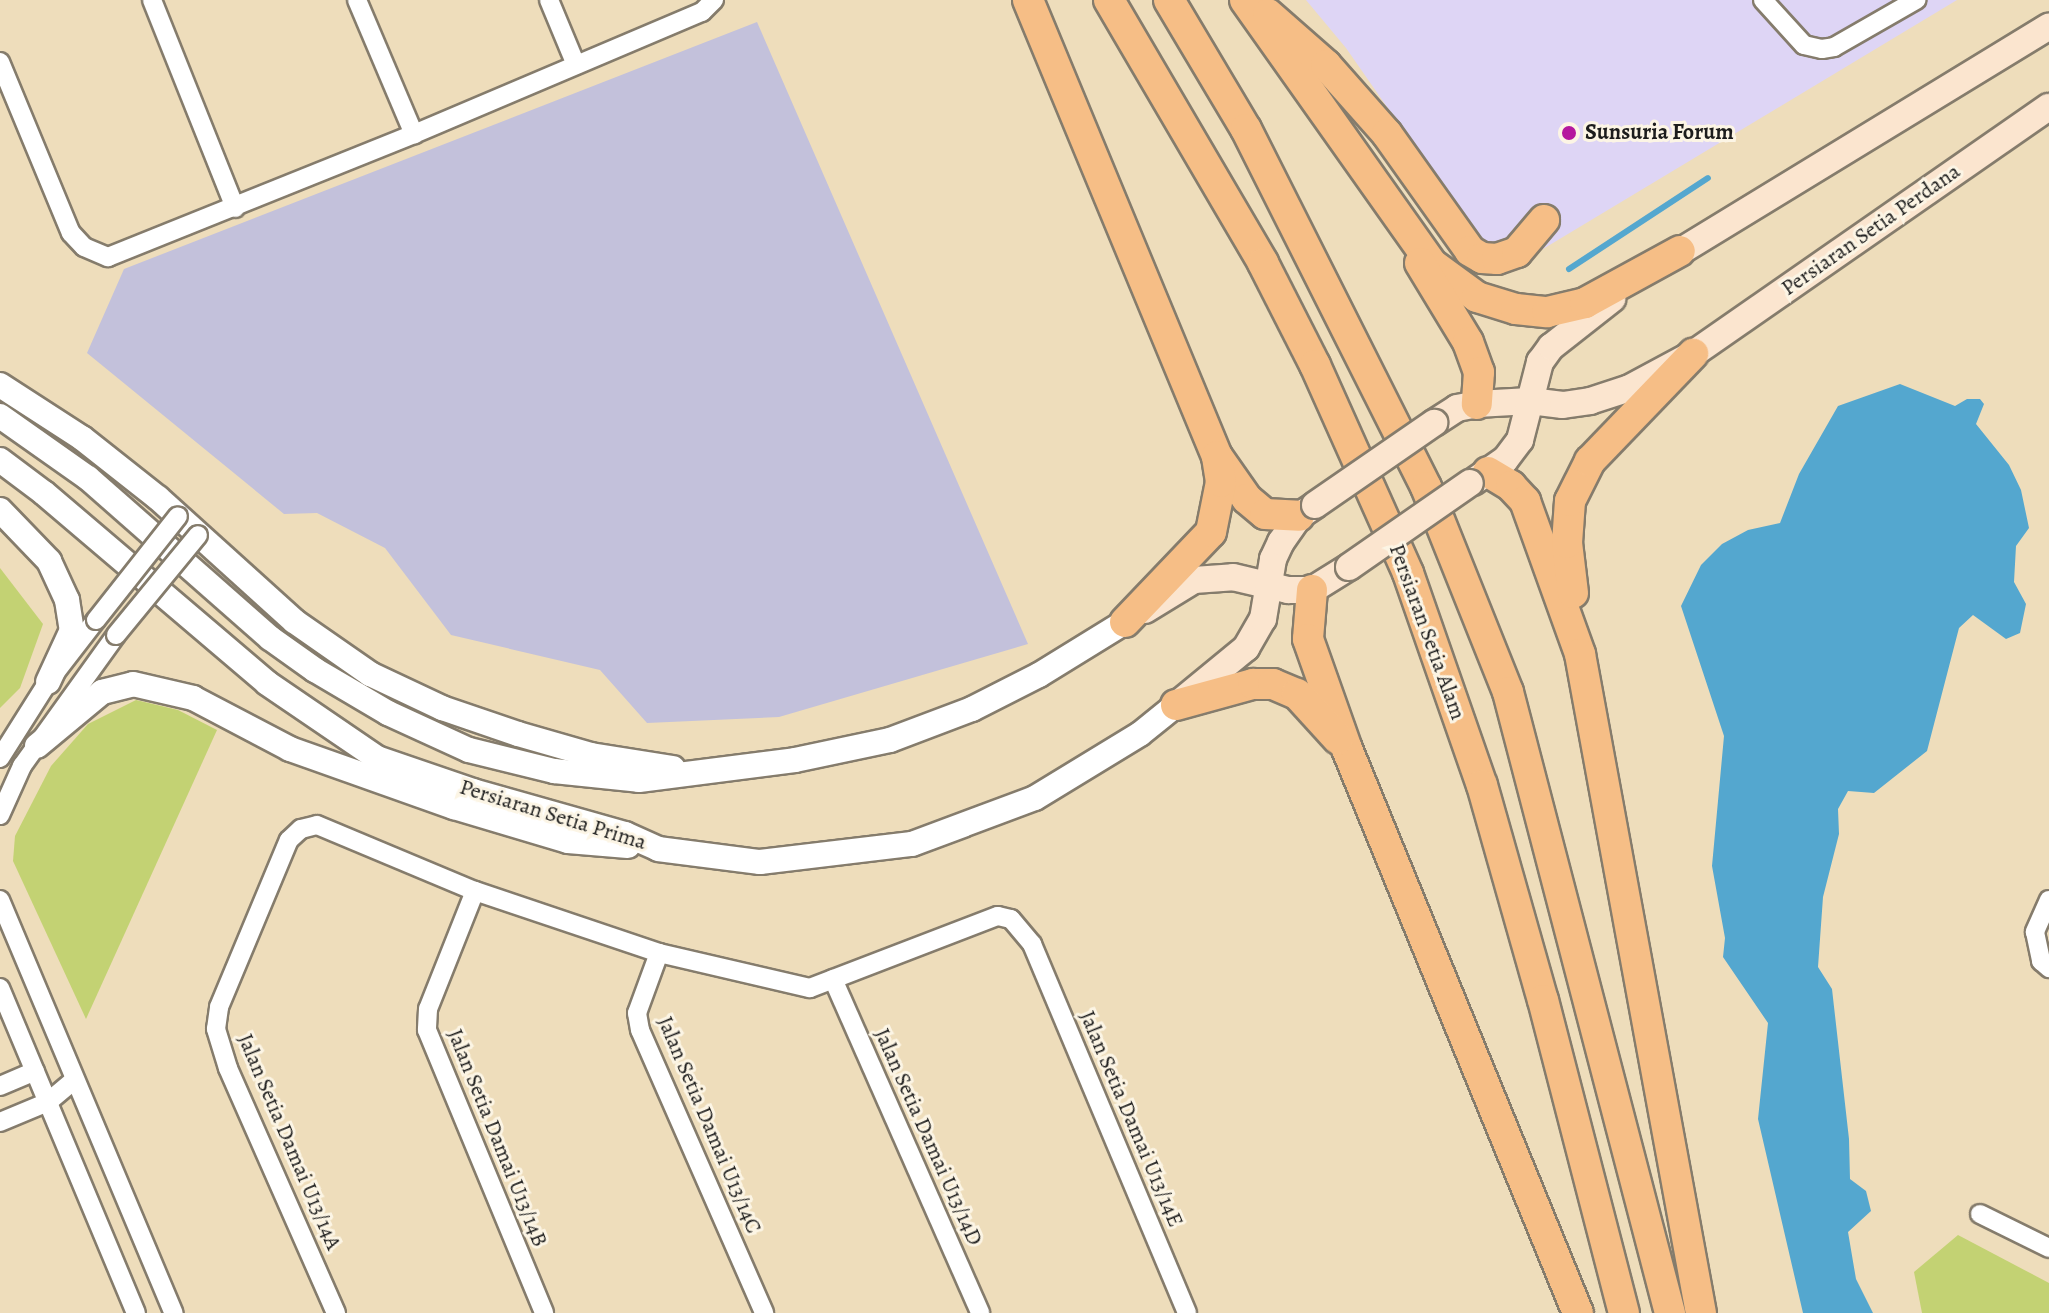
<!DOCTYPE html>
<html>
<head>
<meta charset="utf-8">
<style>
	body { margin:0 }
	#map { position:relative; width:2049px; height:1313px; overflow:hidden; background:#edb; font-family:Alegreya,serif }
	div>[style] { position:absolute }
	.built>* { inset:0; background:#ded5f5 }
	.industrial>* { inset:0; background:#c3c1db }
	.green>* { inset:0; background:#c3d273 }
	.water>* { inset:0; background:#54a7cf }
	.stream>* { height:6px; margin:-3px; padding:0 3px; transform-origin:3px; border-radius:3px; background:#54a7cf }
	.roads { filter:drop-shadow(2px 0 #857c6c) drop-shadow(-2px 0 #857c6c) drop-shadow(0 2px #857c6c) drop-shadow(0 -2px #857c6c) }
	.minor>* { height:18px; margin:-9px; padding:0 9px; transform-origin:9px; border-radius:9px; background:#fff }
	.tertiary>* { height:24px; margin:-12px; padding:0 12px; transform-origin:12px; border-radius:12px; background:#fff }
	.secondary>* { height:26px; margin:-13px; padding:0 13px; transform-origin:13px; border-radius:13px; background:#fbe5cf }
	.trunk>* { height:30px; margin:-15px; padding:0 15px; transform-origin:15px; border-radius:15px; background:#f6be86 }
	.bridges { filter:drop-shadow(2px 0 #857c6c) drop-shadow(-2px 0 #857c6c) drop-shadow(0 2px #857c6c) drop-shadow(0 -2px #857c6c) }
	.minor-bridge>* { height:18px; margin:-9px; padding:0 9px; transform-origin:9px; border-radius:9px; background:#fff }
	.secondary-bridge>* { height:26px; margin:-13px; padding:0 13px; transform-origin:13px; border-radius:13px; background:#fbe5cf }
	.dots>* { width:22px; height:22px; translate:-50% -50%; box-sizing:border-box; border:4px solid #fcf5e5; border-radius:50% }
	span { translate:-50% -50%; white-space:nowrap; text-align:center; line-height:1.15; -webkit-text-stroke:6px #fcf5e5; paint-order:stroke }
	.poi-label { font-size:22px; color:#1c1c1c; font-weight:700 }
	.left { translate:0 -50%; text-align:left }
	.street-label { font-size:22px; color:#1c1c1c }
</style>
</head>
<body>
<div id="map">
	<div class="built">
		<i style="clip-path:polygon(1306px 0,1957px 0,1533px 255px,1483px 245px,1346px 48px)"></i>
	</div>
	<div class="industrial">
		<i style="clip-path:polygon(757px 22px,1028px 644px,779px 717px,647px 723px,600px 670px,451px 635px,385px 548px,317px 513px,284px 514px,87px 353px,124px 269px)"></i>
	</div>
	<div class="green">
		<i style="clip-path:polygon(0 568px,43px 624px,20px 688px,0 708px)"></i>
		<i style="clip-path:polygon(136px 700px,178px 710px,217px 730px,86px 1019px,13px 861px,15px 836px,51px 766px,88px 724px)"></i>
		<i style="clip-path:polygon(1958px 1235px,2049px 1283px,2049px 1313px,1922px 1313px,1914px 1272px)"></i>
	</div>
	<div class="water">
		<i style="clip-path:polygon(1900px 384px,1955px 406px,1967px 399px,1980px 399px,1984px 404px,1976px 424px,2009px 465px,2021px 490px,2029px 528px,2016px 546px,2014px 582px,2026px 604px,2020px 633px,2006px 639px,1973px 615px,1959px 628px,1927px 751px,1874px 793px,1848px 791px,1838px 809px,1839px 834px,1823px 897px,1818px 967px,1832px 989px,1849px 1139px,1850px 1179px,1866px 1191px,1871px 1211px,1848px 1232px,1856px 1279px,1873px 1313px,1803px 1313px,1758px 1119px,1768px 1023px,1723px 957px,1725px 938px,1712px 866px,1724px 736px,1681px 606px,1701px 565px,1722px 544px,1748px 530px,1780px 523px,1799px 474px,1838px 406px)"></i>
	</div>
	<div class="stream">
		<i style="left:1569px;top:269px;width:166px;rotate:-33.2deg"></i>
	</div>
	<div class="roads">
		<div class="minor">
			<i style="left:152px;top:0;width:224px;rotate:68.2deg"></i>
			<i style="left:357px;top:0;width:146px;rotate:67deg"></i>
			<i style="left:549px;top:0;width:70px;rotate:67.4deg"></i>
			<i style="left:1763px;top:0;width:61px;rotate:47.7deg"></i>
			<i style="left:1804px;top:45px;width:18px;rotate:13deg"></i>
			<i style="left:1822px;top:49px;width:12px;rotate:-9deg"></i>
			<i style="left:1834px;top:47px;width:95px;rotate:-29.8deg"></i>
			<i style="left:0;top:62px;width:185px;rotate:67.5deg"></i>
			<i style="left:71px;top:233px;width:19px;rotate:47deg"></i>
			<i style="left:84px;top:247px;width:26px;rotate:23deg"></i>
			<i style="left:108px;top:257px;width:330px;rotate:-21.9deg"></i>
			<i style="left:414px;top:134px;width:313px;rotate:-23deg"></i>
			<i style="left:702px;top:12px;width:17px;rotate:-45deg"></i>
			<i style="left:0;top:758px;width:90px;rotate:-57.7deg"></i>
			<i style="left:48px;top:682px;width:78px;rotate:-52.3deg"></i>
			<i style="left:0;top:815px;width:54px;rotate:-65.8deg"></i>
			<i style="left:22px;top:766px;width:161px;rotate:-54.3deg"></i>
			<i style="left:475px;top:891px;width:127px;rotate:111.7deg"></i>
			<i style="left:428px;top:1009px;width:21px;rotate:93deg"></i>
			<i style="left:427px;top:1030px;width:306px;rotate:67.5deg"></i>
			<i style="left:0;top:900px;width:448px;rotate:67.2deg"></i>
			<i style="left:2049px;top:900px;width:35px;rotate:114deg"></i>
			<i style="left:2035px;top:932px;width:30px;rotate:78deg"></i>
			<i style="left:2041px;top:961px;width:11px;rotate:41deg"></i>
			<i style="left:659px;top:953px;width:64px;rotate:110.1deg"></i>
			<i style="left:637px;top:1013px;width:17px;rotate:80deg"></i>
			<i style="left:640px;top:1030px;width:309px;rotate:66.3deg"></i>
			<i style="left:833px;top:979px;width:365px;rotate:66.2deg"></i>
			<i style="left:0;top:988px;width:352px;rotate:67.3deg"></i>
			<i style="left:0;top:1086px;width:38px;rotate:-23deg"></i>
			<i style="left:0;top:1122px;width:52px;rotate:-22.6deg"></i>
			<i style="left:48px;top:1102px;width:35px;rotate:-40deg"></i>
			<i style="left:1980px;top:1214px;width:77px;rotate:26.2deg"></i>
			<i style="left:336px;top:1313px;width:268px;rotate:-113.8deg"></i>
			<i style="left:228px;top:1068px;width:41px;rotate:-107.1deg"></i>
			<i style="left:216px;top:1029px;width:22px;rotate:-82deg"></i>
			<i style="left:219px;top:1007px;width:181px;rotate:-67.3deg"></i>
			<i style="left:289px;top:840px;width:16px;rotate:-43deg"></i>
			<i style="left:301px;top:829px;width:16px;rotate:-14deg"></i>
			<i style="left:317px;top:825px;width:171px;rotate:22.7deg"></i>
			<i style="left:475px;top:891px;width:194px;rotate:18.6deg"></i>
			<i style="left:659px;top:953px;width:155px;rotate:13.1deg"></i>
			<i style="left:810px;top:988px;width:201px;rotate:-21deg"></i>
			<i style="left:998px;top:916px;width:13px;rotate:13deg"></i>
			<i style="left:1011px;top:919px;width:33px;rotate:50deg"></i>
			<i style="left:1032px;top:944px;width:400px;rotate:67.2deg"></i>
		</div>
		<div class="tertiary">
			<i style="left:0;top:385px;width:98px;rotate:32.9deg"></i>
			<i style="left:82px;top:438px;width:97px;rotate:38.3deg"></i>
			<i style="left:158px;top:498px;width:183px;rotate:42.1deg"></i>
			<i style="left:294px;top:621px;width:93px;rotate:34.9deg"></i>
			<i style="left:370px;top:674px;width:80px;rotate:25.3deg"></i>
			<i style="left:442px;top:708px;width:80px;rotate:18.9deg"></i>
			<i style="left:518px;top:734px;width:76px;rotate:16deg"></i>
			<i style="left:591px;top:755px;width:83px;rotate:9deg"></i>
			<i style="left:0;top:416px;width:108px;rotate:35.2deg"></i>
			<i style="left:88px;top:478px;width:242px;rotate:41.3deg"></i>
			<i style="left:270px;top:638px;width:55px;rotate:35.4deg"></i>
			<i style="left:315px;top:670px;width:85px;rotate:30.5deg"></i>
			<i style="left:388px;top:713px;width:89px;rotate:24.6deg"></i>
			<i style="left:469px;top:750px;width:88px;rotate:13.9deg"></i>
			<i style="left:554px;top:771px;width:85px;rotate:6deg"></i>
			<i style="left:639px;top:780px;width:157px;rotate:-7.3deg"></i>
			<i style="left:795px;top:760px;width:97px;rotate:-11.9deg"></i>
			<i style="left:890px;top:740px;width:88px;rotate:-20.7deg"></i>
			<i style="left:972px;top:709px;width:75px;rotate:-26.9deg"></i>
			<i style="left:1039px;top:675px;width:101px;rotate:-31.6deg"></i>
			<i style="left:0;top:460px;width:55px;rotate:36.9deg"></i>
			<i style="left:44px;top:493px;width:293px;rotate:40.4deg"></i>
			<i style="left:267px;top:683px;width:133px;rotate:34.3deg"></i>
			<i style="left:377px;top:758px;width:102px;rotate:19deg"></i>
			<i style="left:473px;top:791px;width:158px;rotate:15.8deg"></i>
			<i style="left:625px;top:834px;width:36px;rotate:24deg"></i>
			<i style="left:658px;top:849px;width:103px;rotate:7.3deg"></i>
			<i style="left:760px;top:862px;width:153px;rotate:-6.8deg"></i>
			<i style="left:912px;top:844px;width:131px;rotate:-20.5deg"></i>
			<i style="left:1035px;top:798px;width:123px;rotate:-31.4deg"></i>
			<i style="left:1140px;top:734px;width:46px;rotate:-38.9deg"></i>
			<i style="left:0;top:510px;width:71px;rotate:46.1deg"></i>
			<i style="left:49px;top:561px;width:43px;rotate:65.2deg"></i>
			<i style="left:67px;top:600px;width:30px;rotate:81deg"></i>
			<i style="left:72px;top:630px;width:57px;rotate:114.8deg"></i>
			<i style="left:37px;top:746px;width:85px;rotate:-39.7deg"></i>
			<i style="left:102px;top:692px;width:32px;rotate:-14deg"></i>
			<i style="left:133px;top:684px;width:62px;rotate:13.1deg"></i>
			<i style="left:193px;top:698px;width:110px;rotate:27.7deg"></i>
			<i style="left:290px;top:749px;width:174px;rotate:19.5deg"></i>
			<i style="left:454px;top:807px;width:119px;rotate:16.6deg"></i>
			<i style="left:568px;top:841px;width:60px;rotate:4.8deg"></i>
		</div>
		<div class="secondary">
			<i style="left:1663px;top:262px;width:452px;rotate:-31.4deg"></i>
			<i style="left:1434px;top:423px;width:27px;rotate:-33deg"></i>
			<i style="left:1457px;top:408px;width:20px;rotate:-11deg"></i>
			<i style="left:1477px;top:404px;width:53px;rotate:-3.2deg"></i>
			<i style="left:1530px;top:401px;width:33px;rotate:7deg"></i>
			<i style="left:1563px;top:405px;width:27px;rotate:-8deg"></i>
			<i style="left:1590px;top:401px;width:40px;rotate:-18deg"></i>
			<i style="left:1628px;top:389px;width:74px;rotate:-28.3deg"></i>
			<i style="left:1693px;top:354px;width:433px;rotate:-34.8deg"></i>
			<i style="left:1473px;top:482px;width:39px;rotate:-35deg"></i>
			<i style="left:1505px;top:460px;width:25px;rotate:-53deg"></i>
			<i style="left:1520px;top:440px;width:81px;rotate:-75.6deg"></i>
			<i style="left:1540px;top:362px;width:19px;rotate:-54deg"></i>
			<i style="left:1551px;top:347px;width:78px;rotate:-38.2deg"></i>
			<i style="left:1145px;top:610px;width:57px;rotate:-31.5deg"></i>
			<i style="left:1194px;top:580px;width:39px;rotate:-4deg"></i>
			<i style="left:1233px;top:577px;width:57px;rotate:13.3deg"></i>
			<i style="left:1288px;top:590px;width:24px"></i>
			<i style="left:1312px;top:590px;width:44px;rotate:-31.9deg"></i>
			<i style="left:1179px;top:703px;width:87px;rotate:-39.4deg"></i>
			<i style="left:1246px;top:648px;width:34px;rotate:-60deg"></i>
			<i style="left:1263px;top:619px;width:61px;rotate:-80.5deg"></i>
			<i style="left:1273px;top:559px;width:19px;rotate:-65deg"></i>
			<i style="left:1281px;top:542px;width:32px;rotate:-55deg"></i>
			<i style="left:1299px;top:516px;width:18px;rotate:-34deg"></i>
		</div>
		<div class="trunk">
			<i style="left:1028px;top:0;width:494px;rotate:67.5deg"></i>
			<i style="left:1217px;top:456px;width:52px;rotate:55.1deg"></i>
			<i style="left:1247px;top:499px;width:23px;rotate:40deg"></i>
			<i style="left:1265px;top:514px;width:34px;rotate:3deg"></i>
			<i style="left:1109px;top:0;width:305px;rotate:59.6deg"></i>
			<i style="left:1263px;top:263px;width:114px;rotate:63deg"></i>
			<i style="left:1315px;top:365px;width:228px;rotate:65.9deg"></i>
			<i style="left:1408px;top:573px;width:225px;rotate:70.8deg"></i>
			<i style="left:1482px;top:785px;width:223px;rotate:74.2deg"></i>
			<i style="left:1543px;top:1000px;width:323px;rotate:75.5deg"></i>
			<i style="left:1169px;top:0;width:150px;rotate:59.2deg"></i>
			<i style="left:1246px;top:129px;width:401px;rotate:63.3deg"></i>
			<i style="left:1426px;top:487px;width:221px;rotate:68.2deg"></i>
			<i style="left:1508px;top:692px;width:642px;rotate:75.38deg"></i>
			<i style="left:1245px;top:0;width:324px;rotate:54.7deg"></i>
			<i style="left:1432px;top:264px;width:56px;rotate:36.3deg"></i>
			<i style="left:1477px;top:297px;width:41px;rotate:17.1deg"></i>
			<i style="left:1516px;top:309px;width:31px;rotate:6deg"></i>
			<i style="left:1547px;top:312px;width:39px;rotate:-13deg"></i>
			<i style="left:1585px;top:303px;width:108px;rotate:-28.7deg"></i>
			<i style="left:1268px;top:14px;width:77px;rotate:41.3deg"></i>
			<i style="left:1326px;top:65px;width:92px;rotate:48.5deg"></i>
			<i style="left:1387px;top:134px;width:143px;rotate:54.6deg"></i>
			<i style="left:1470px;top:251px;width:14px;rotate:30deg"></i>
			<i style="left:1482px;top:258px;width:15px;rotate:4deg"></i>
			<i style="left:1497px;top:259px;width:21px;rotate:-19deg"></i>
			<i style="left:1517px;top:252px;width:42px;rotate:-49.8deg"></i>
			<i style="left:1420px;top:263px;width:92px;rotate:58.7deg"></i>
			<i style="left:1468px;top:342px;width:32px;rotate:70deg"></i>
			<i style="left:1479px;top:372px;width:32px;rotate:94deg"></i>
			<i style="left:1488px;top:472px;width:27px;rotate:31deg"></i>
			<i style="left:1511px;top:486px;width:21px;rotate:47deg"></i>
			<i style="left:1525px;top:501px;width:163px;rotate:70.2deg"></i>
			<i style="left:1580px;top:654px;width:670px;rotate:79.6deg"></i>
			<i style="left:1312px;top:590px;width:49px;rotate:94.7deg"></i>
			<i style="left:1308px;top:639px;width:117px;rotate:70.5deg"></i>
			<i style="left:1347px;top:749px;width:609px;rotate:67.73deg"></i>
			<i style="left:1573px;top:593px;width:50px;rotate:-96.8deg"></i>
			<i style="left:1567px;top:543px;width:42px;rotate:-85.9deg"></i>
			<i style="left:1570px;top:501px;width:45px;rotate:-63.4deg"></i>
			<i style="left:1590px;top:461px;width:149px;rotate:-46.1deg"></i>
			<i style="left:1125px;top:622px;width:124px;rotate:-46.3deg"></i>
			<i style="left:1211px;top:532px;width:51px;rotate:-78.7deg"></i>
			<i style="left:1221px;top:482px;width:26px;rotate:-99deg"></i>
			<i style="left:1176px;top:705px;width:80px;rotate:-15.3deg"></i>
			<i style="left:1253px;top:684px;width:20px"></i>
			<i style="left:1273px;top:684px;width:26px;rotate:23deg"></i>
			<i style="left:1297px;top:694px;width:61px;rotate:47.7deg"></i>
		</div>
	</div>
	<div class="bridges">
		<div class="minor-bridge">
			<i style="left:96px;top:620px;width:132px;rotate:-51.7deg"></i>
			<i style="left:116px;top:635px;width:129px;rotate:-50.6deg"></i>
		</div>
		<div class="secondary-bridge">
			<i style="left:1315px;top:505px;width:145px;rotate:-34.6deg"></i>
			<i style="left:1349px;top:567px;width:147px;rotate:-34.8deg"></i>
		</div>
	</div>
	<div class="dots">
		<i style="left:1569px;top:133px;background:#b5179e"></i>
	</div>
	<div class="poi-label">
		<span class="left" style="left:1585px;top:133px">Sunsuria Forum</span>
	</div>
	<div class="street-label">
		<span style="left:1871px;top:230px;rotate:-35deg">Persiaran Setia Perdana</span>
		<span style="left:1427px;top:632px;rotate:70deg">Persiaran Setia Alam</span>
		<span style="left:553px;top:815px;rotate:17deg">Persiaran Setia Prima</span>
		<span style="left:1131px;top:1119px;rotate:67deg">Jalan Setia Damai U13/14E</span>
		<span style="left:709px;top:1125px;rotate:67deg">Jalan Setia Damai U13/14C</span>
		<span style="left:928px;top:1137px;rotate:66deg">Jalan Setia Damai U13/14D</span>
		<span style="left:497px;top:1138px;rotate:68deg">Jalan Setia Damai U13/14B</span>
		<span style="left:289px;top:1142px;rotate:67deg">Jalan Setia Damai U13/14A</span>
	</div>
</div>
</body>
</html>
